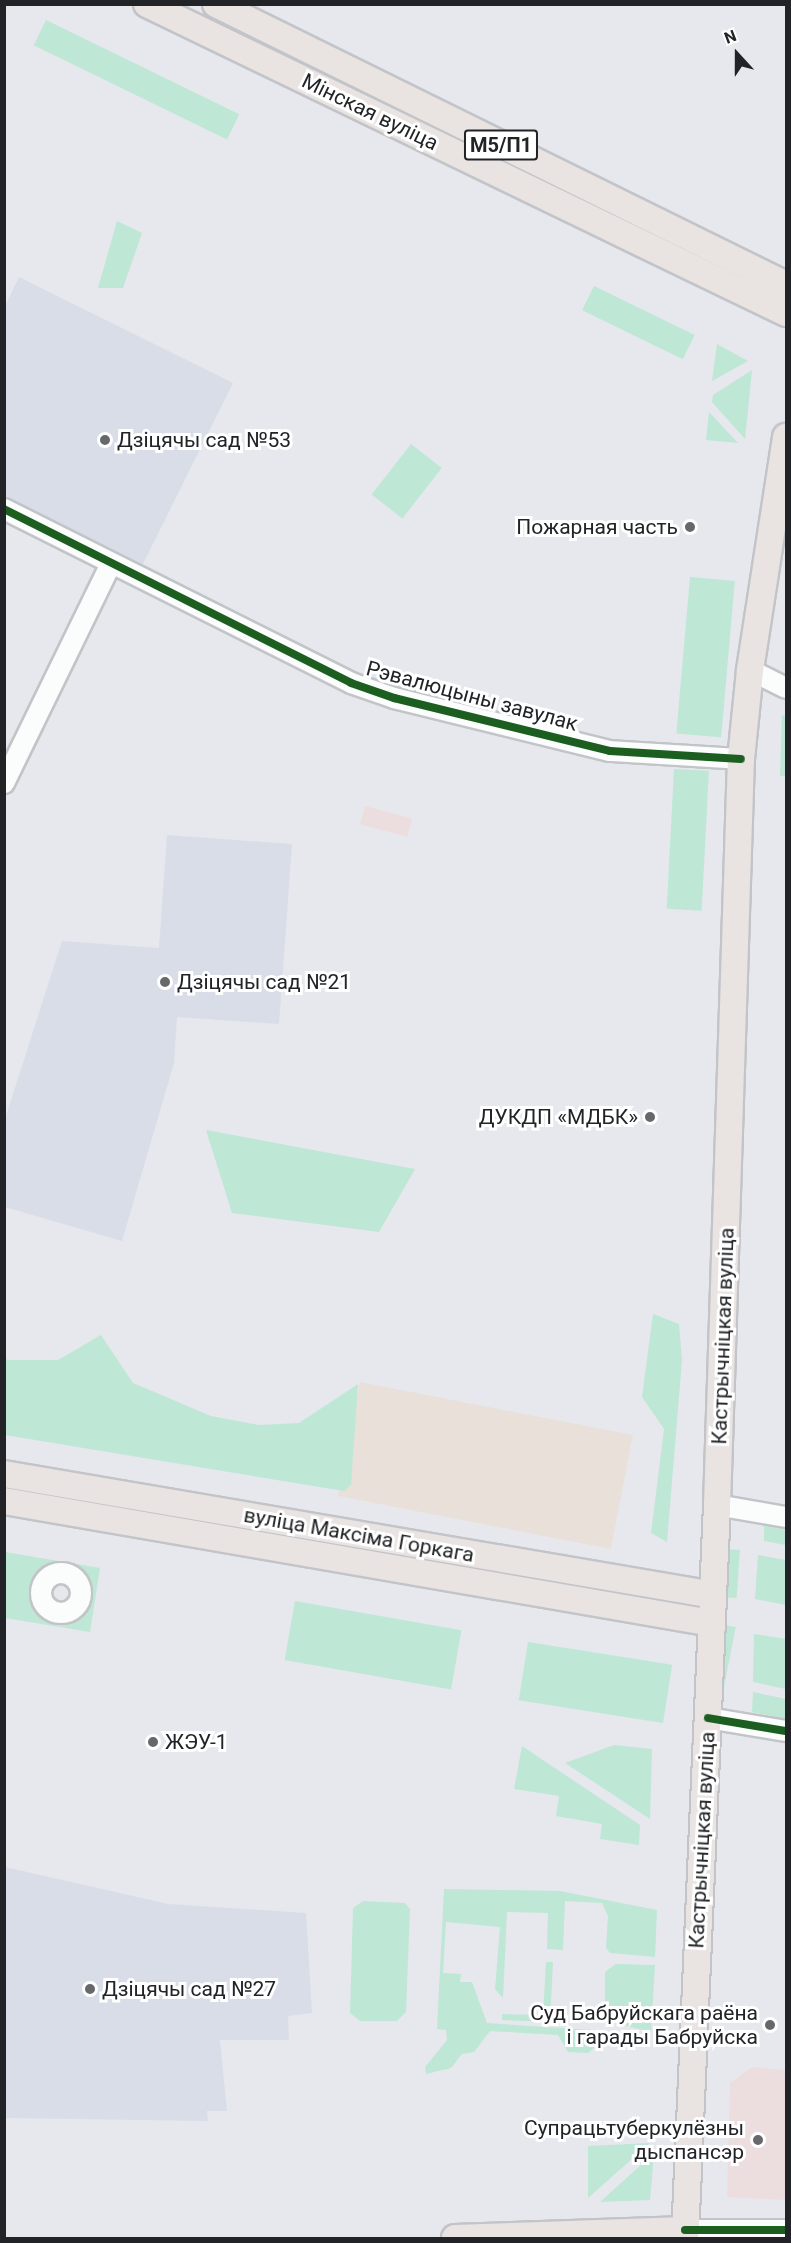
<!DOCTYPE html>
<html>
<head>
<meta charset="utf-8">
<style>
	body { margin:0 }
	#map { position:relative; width:791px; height:2243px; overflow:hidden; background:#e6e8ed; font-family:Roboto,sans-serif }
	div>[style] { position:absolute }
	.commercial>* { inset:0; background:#e9e0d9; transform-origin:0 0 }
	.built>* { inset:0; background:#d8dde8 }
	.medical>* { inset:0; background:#ecdedf; transform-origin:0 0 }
	.green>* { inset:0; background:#bee7d5; transform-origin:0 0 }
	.roads { filter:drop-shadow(2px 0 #c2c4c8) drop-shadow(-2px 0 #c2c4c8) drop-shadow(0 2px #c2c4c8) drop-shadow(0 -2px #c2c4c8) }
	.minor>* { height:20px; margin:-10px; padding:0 10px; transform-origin:10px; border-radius:10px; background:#fbfcfc }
	.minor>.ring { margin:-10px; padding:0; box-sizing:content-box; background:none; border:20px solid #fbfcfc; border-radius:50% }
	.major>* { height:26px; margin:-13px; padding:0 13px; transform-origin:13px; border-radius:13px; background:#e9e3e1 }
	.cycleway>* { height:8px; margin:-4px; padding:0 4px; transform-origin:4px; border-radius:4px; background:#1b5e20 }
	.dots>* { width:16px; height:16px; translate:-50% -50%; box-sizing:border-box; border:3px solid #fff; border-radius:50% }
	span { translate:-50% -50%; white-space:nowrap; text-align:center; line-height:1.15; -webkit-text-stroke:6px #fff; paint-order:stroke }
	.shield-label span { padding:2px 4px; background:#fff; border:2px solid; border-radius:4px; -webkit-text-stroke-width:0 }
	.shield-label { font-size:20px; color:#212326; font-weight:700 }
	.street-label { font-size:21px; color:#212326 }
	.poi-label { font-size:21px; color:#212326 }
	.left { translate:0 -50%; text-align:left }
	.right { translate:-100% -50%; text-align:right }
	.frame { position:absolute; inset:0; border:6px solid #212326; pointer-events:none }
	.north { position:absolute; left:707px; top:24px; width:60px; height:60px; -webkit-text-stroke:4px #fff; paint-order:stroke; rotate:339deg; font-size:16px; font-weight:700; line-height:24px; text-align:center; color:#212326 }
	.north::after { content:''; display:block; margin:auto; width:21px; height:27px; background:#212326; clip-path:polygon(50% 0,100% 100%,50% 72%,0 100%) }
</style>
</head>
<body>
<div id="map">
	<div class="commercial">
		<i style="left:360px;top:1382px;width:278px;height:116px;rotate:11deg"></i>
	</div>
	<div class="built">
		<i style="clip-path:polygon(19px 277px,233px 383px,143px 564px,5px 496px,5px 306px)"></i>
		<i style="clip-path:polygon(167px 835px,292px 844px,279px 1024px,177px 1017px,174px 1063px,122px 1241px,5px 1207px,5px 1119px,62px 941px,159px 948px)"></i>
		<i style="clip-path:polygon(5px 1867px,168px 1904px,306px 1913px,312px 2013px,288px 2016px,289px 2040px,220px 2040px,227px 2111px,207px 2111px,208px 2121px,5px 2118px)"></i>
	</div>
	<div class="medical">
		<i style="left:365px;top:806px;width:49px;height:19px;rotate:15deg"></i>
		<i style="clip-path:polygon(752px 2067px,786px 2070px,786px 2200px,727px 2197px,730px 2083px)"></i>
	</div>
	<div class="green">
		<i style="left:46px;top:20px;width:215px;height:28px;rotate:26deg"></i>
		<i style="clip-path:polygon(117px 221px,142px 233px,123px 288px,98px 288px)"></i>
		<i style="left:594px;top:286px;width:112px;height:27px;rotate:26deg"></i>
		<i style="clip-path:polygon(717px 344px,748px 361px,712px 381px)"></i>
		<i style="clip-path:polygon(752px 370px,745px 439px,712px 402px,713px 395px)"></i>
		<i style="clip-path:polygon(709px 412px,738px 443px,706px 440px)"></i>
		<i style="left:411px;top:444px;width:39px;height:64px;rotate:38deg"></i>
		<i style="left:690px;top:577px;width:45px;height:157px;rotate:5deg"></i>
		<i style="clip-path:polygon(782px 715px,786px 717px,786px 776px,780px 776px)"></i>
		<i style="left:674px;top:769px;width:35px;height:140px;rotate:3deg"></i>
		<i style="clip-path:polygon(206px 1130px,415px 1169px,379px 1232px,232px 1213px)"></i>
		<i style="clip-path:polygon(653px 1314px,679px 1324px,682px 1360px,667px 1542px,651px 1533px,664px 1429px,642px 1397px)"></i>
		<i style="clip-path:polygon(101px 1335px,133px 1383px,211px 1416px,259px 1425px,299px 1423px,358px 1384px,351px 1485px,344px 1491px,5px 1435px,5px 1356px,7px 1360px,58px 1360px)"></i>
		<i style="clip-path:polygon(764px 1525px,786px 1530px,786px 1545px,764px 1541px)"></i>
		<i style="left:724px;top:1549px;width:16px;height:48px;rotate:4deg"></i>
		<i style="clip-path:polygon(evenodd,5px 1552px,100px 1568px,90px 1632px,5px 1618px,5px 1552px,57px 1573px,73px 1576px,81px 1588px,78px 1604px,65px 1612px,49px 1610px,41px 1597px,44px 1582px,57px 1573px)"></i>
		<i style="clip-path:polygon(758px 1555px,786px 1560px,786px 1605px,755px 1599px)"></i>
		<i style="left:295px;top:1601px;width:169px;height:60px;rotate:10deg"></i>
		<i style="left:720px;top:1624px;width:16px;height:77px;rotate:11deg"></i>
		<i style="clip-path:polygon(754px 1634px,786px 1639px,786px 1689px,753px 1682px)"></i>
		<i style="left:528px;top:1642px;width:146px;height:59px;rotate:9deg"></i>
		<i style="clip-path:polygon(753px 1692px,786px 1699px,786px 1719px,752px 1712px)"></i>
		<i style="clip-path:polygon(614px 1745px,652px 1749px,650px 1819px,565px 1763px)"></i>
		<i style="clip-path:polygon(522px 1746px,640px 1825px,639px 1845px,600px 1839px,602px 1824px,556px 1816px,559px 1796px,514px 1789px)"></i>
		<i style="clip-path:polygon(444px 1889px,560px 1891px,657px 1910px,655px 1957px,610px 1953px,606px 1948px,608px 1916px,602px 1903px,565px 1901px,563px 1950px,547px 1949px,548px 1913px,507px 1912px,503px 1998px,495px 1989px,500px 1927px,446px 1922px,443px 1973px,461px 1974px,460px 1982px,472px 1982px,487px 2023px,592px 2030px,594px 2048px,588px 2053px,568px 2052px,558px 2035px,490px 2031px,474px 2052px,462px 2054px,451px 2068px,426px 2074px,425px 2067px,447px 2040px,446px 2030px,437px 2029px)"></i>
		<i style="clip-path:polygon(363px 1901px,405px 1903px,410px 1909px,406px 2012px,397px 2021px,360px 2021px,350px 2013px,353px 1908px)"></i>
		<i style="clip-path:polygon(546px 1962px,553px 1962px,550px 2022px,502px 2020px,502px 2014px,543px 2015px)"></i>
		<i style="clip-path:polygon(616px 1964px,655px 1965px,651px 2032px,615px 2023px,605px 2012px,605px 1972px)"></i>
		<i style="clip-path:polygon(650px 2143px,588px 2198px,588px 2146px)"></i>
		<i style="clip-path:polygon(654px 2153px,650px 2200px,600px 2202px)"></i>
	</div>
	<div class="roads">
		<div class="minor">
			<i style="left:4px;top:509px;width:388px;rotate:26.6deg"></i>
			<i style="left:351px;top:683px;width:46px;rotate:19.2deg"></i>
			<i style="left:394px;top:698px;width:222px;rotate:13.8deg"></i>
			<i style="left:610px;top:751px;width:131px;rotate:3.5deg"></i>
			<i style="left:750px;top:670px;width:40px;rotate:26.6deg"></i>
			<i style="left:4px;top:783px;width:244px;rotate:-64deg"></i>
			<i style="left:717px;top:1505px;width:70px;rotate:9.9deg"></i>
			<i class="ring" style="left:41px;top:1573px;width:20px;height:20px"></i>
			<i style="left:708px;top:1718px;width:79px;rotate:9.5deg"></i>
			<i style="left:685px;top:2230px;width:101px"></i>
		</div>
		<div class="major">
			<i style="left:147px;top:4px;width:710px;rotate:25.81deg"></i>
			<i style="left:216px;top:4px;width:636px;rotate:26.24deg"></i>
			<i style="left:4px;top:1474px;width:719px;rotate:9.68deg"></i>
			<i style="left:4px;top:1501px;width:718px;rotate:9.78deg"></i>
			<i style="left:455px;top:2238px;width:230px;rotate:-2deg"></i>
			<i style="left:685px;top:2238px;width:734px;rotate:-87.5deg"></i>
			<i style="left:717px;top:1505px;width:746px;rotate:-88.16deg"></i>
			<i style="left:741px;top:759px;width:89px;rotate:-84.2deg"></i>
			<i style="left:750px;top:670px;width:236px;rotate:-81.2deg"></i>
		</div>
	</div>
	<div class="cycleway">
		<i style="left:4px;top:509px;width:388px;rotate:26.6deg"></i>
		<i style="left:351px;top:683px;width:46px;rotate:19.2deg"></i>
		<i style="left:394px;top:698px;width:222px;rotate:13.8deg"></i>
		<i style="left:610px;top:751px;width:131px;rotate:3.5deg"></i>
		<i style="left:708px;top:1718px;width:79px;rotate:9.5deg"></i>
		<i style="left:685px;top:2230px;width:101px"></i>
	</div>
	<div class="dots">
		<i style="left:105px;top:440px;background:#66686c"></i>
		<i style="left:690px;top:527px;background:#66686c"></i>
		<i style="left:165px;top:982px;background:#66686c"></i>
		<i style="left:650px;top:1117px;background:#66686c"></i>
		<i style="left:153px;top:1742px;background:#66686c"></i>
		<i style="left:90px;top:1989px;background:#66686c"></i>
		<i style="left:770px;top:2025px;background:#66686c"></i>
		<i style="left:758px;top:2140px;background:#66686c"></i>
	</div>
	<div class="shield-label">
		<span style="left:501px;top:145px">М5/П1</span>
	</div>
	<div class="street-label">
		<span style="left:370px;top:112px;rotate:26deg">Мінская вуліца</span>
		<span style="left:472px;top:696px;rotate:15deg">Рэвалюцыны завулак</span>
		<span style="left:723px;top:1336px;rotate:-88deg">Кастрычніцкая вуліца</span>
		<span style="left:359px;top:1535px;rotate:10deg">вуліца Максіма Горкага</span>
		<span style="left:702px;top:1840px;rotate:-87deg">Кастрычніцкая вуліца</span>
	</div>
	<div class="poi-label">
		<span class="left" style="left:117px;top:440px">Дзіцячы сад №53</span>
		<span class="right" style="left:678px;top:527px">Пожарная часть</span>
		<span class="left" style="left:177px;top:982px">Дзіцячы сад №21</span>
		<span class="right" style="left:638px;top:1117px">ДУКДП «МДБК»</span>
		<span class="left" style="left:165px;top:1742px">ЖЭУ-1</span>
		<span class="left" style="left:102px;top:1989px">Дзіцячы сад №27</span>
		<span class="right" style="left:758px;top:2025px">Суд Бабруйскага раёна<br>і гарады Бабруйска</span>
		<span class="right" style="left:744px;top:2140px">Супрацьтуберкулёзны<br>дыспансэр</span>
	</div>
	<div class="frame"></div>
	<div class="north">N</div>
</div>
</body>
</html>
